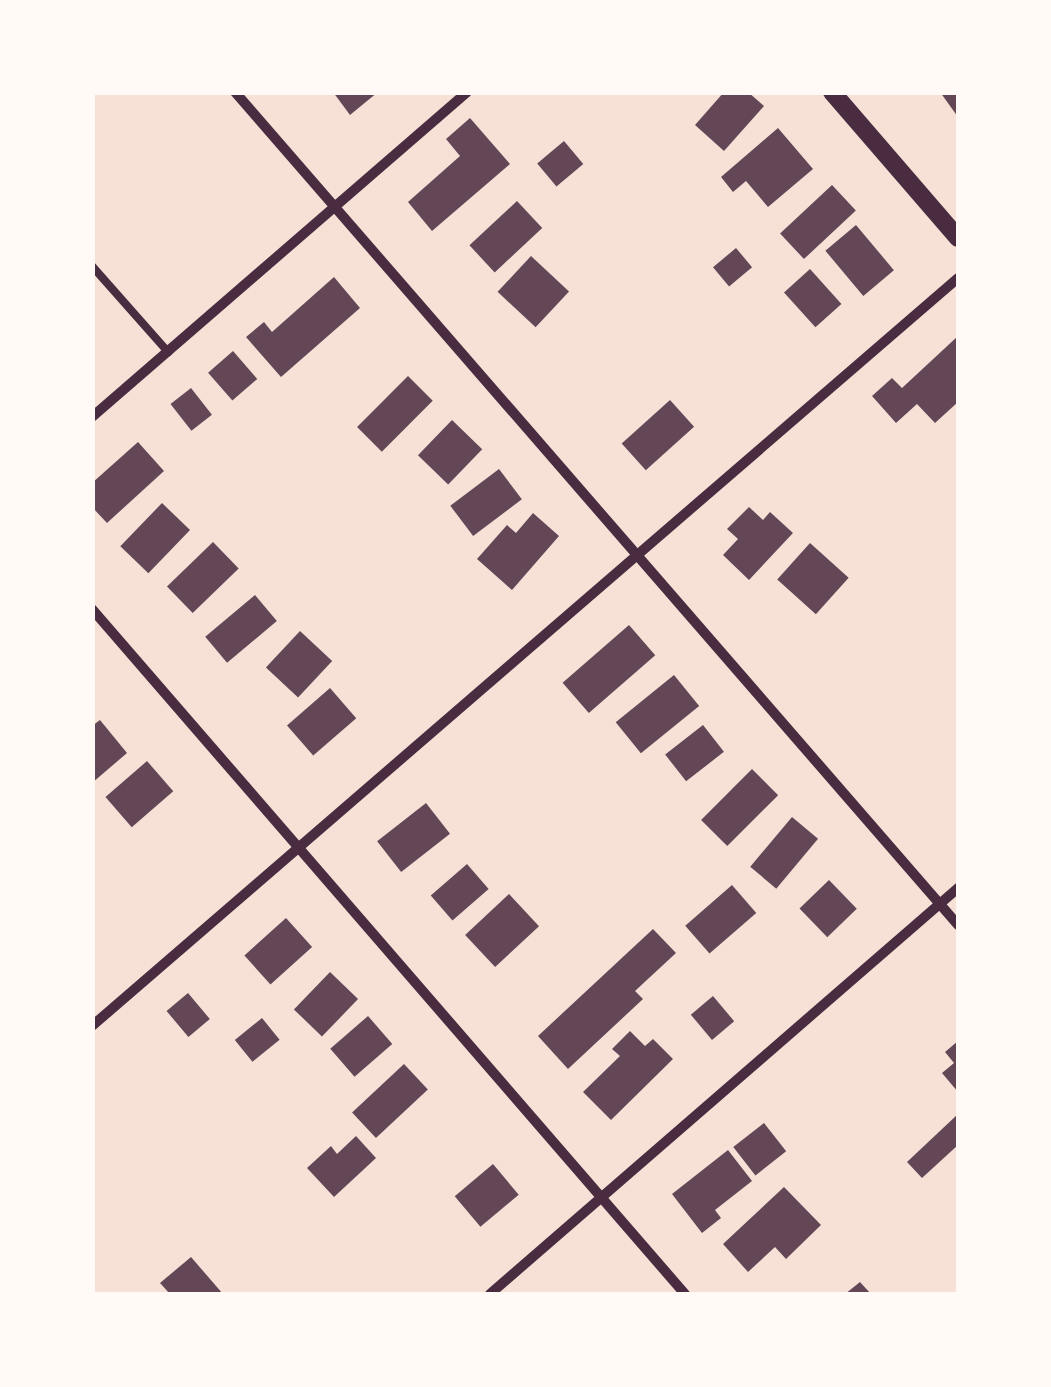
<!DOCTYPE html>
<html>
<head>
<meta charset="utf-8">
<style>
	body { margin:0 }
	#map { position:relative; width:1051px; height:1387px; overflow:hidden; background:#f7e1d7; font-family:Manrope,sans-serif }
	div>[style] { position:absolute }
	.building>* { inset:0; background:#644757; transform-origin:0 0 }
	.service>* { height:8px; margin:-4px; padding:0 4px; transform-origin:4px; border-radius:4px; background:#4a2c40 }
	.minor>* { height:10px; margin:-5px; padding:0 5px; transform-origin:5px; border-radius:5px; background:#4a2c40 }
	.tertiary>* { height:18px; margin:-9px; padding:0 9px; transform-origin:9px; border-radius:9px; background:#4a2c40 }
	span { translate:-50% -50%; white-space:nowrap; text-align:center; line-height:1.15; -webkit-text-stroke:9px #fffaf5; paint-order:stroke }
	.frame { position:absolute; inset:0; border:95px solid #fffaf5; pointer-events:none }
</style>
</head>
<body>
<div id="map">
	<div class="building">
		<i style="clip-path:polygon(333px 92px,378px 92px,350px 115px)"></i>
		<i style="clip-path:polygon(724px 92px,748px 92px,764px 106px,724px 151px,695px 125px)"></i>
		<i style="clip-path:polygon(940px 92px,958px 92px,958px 117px)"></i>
		<i style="clip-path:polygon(470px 118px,510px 164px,432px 231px,408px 202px,460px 156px,446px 139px)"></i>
		<i style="clip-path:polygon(778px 128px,813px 169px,768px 207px,746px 181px,733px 192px,721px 177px)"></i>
		<i style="left:564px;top:141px;width:30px;height:35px;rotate:50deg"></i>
		<i style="left:832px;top:185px;width:35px;height:71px;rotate:47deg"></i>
		<i style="left:517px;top:201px;width:37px;height:65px;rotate:47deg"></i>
		<i style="left:856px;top:225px;width:59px;height:40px;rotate:50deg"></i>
		<i style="left:736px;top:248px;width:25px;height:30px;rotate:50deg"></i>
		<i style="left:531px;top:256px;width:52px;height:49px;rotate:43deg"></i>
		<i style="left:810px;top:269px;width:47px;height:35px;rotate:48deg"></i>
		<i style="clip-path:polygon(334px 277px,360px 308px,281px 377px,246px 337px,264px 322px,272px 332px)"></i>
		<i style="clip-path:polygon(958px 336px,958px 402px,935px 423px,917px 404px,896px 423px,872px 396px,892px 378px,902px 388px)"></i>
		<i style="left:233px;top:351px;width:37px;height:33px;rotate:49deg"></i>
		<i style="left:408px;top:376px;width:35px;height:72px;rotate:45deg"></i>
		<i style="left:191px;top:388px;width:34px;height:26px;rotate:52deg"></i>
		<i style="left:670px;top:400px;width:36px;height:65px;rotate:48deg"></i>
		<i style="left:452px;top:420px;width:42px;height:49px;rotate:44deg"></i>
		<i style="clip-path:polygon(138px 442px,164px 471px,107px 523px,92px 507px,92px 483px)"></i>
		<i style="left:499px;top:469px;width:38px;height:61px;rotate:53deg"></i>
		<i style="left:162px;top:503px;width:39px;height:60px;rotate:44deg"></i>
		<i style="clip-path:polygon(749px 507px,763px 520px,770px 512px,793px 533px,749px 580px,723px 555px,738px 539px,727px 529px)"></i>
		<i style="clip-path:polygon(533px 513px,559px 536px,512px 590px,477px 559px,507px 525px,516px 533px)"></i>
		<i style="left:213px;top:542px;width:37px;height:64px;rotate:46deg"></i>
		<i style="left:810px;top:543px;width:52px;height:49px;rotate:42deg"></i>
		<i style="left:255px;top:595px;width:34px;height:65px;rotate:50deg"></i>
		<i style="left:629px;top:625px;width:40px;height:88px;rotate:49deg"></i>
		<i style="left:300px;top:631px;width:44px;height:50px;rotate:43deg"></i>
		<i style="left:674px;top:675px;width:40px;height:75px;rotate:51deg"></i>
		<i style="left:330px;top:688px;width:40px;height:57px;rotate:49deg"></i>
		<i style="clip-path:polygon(100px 720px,127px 753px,92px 783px,92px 726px)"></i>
		<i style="left:703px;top:725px;width:34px;height:48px;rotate:52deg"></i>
		<i style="left:147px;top:761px;width:40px;height:55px;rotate:49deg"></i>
		<i style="left:752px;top:769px;width:37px;height:72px;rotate:45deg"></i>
		<i style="left:426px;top:803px;width:39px;height:62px;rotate:52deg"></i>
		<i style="left:792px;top:817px;width:34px;height:65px;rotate:40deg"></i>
		<i style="left:467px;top:864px;width:33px;height:48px;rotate:49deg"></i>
		<i style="left:829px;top:880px;width:40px;height:41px;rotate:46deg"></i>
		<i style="left:732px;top:885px;width:37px;height:62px;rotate:49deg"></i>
		<i style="left:509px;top:894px;width:44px;height:60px;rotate:47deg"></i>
		<i style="left:286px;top:918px;width:39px;height:56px;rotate:48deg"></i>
		<i style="clip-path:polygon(653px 929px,676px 953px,635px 991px,643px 999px,568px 1069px,538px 1036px)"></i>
		<i style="left:330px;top:972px;width:39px;height:52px;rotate:44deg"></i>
		<i style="left:188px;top:993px;width:34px;height:28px;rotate:50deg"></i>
		<i style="left:713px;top:996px;width:33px;height:29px;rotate:50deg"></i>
		<i style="left:368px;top:1016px;width:37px;height:50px;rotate:49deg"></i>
		<i style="left:262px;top:1018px;width:28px;height:35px;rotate:51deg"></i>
		<i style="clip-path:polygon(630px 1031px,645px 1046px,653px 1039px,673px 1059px,611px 1120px,583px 1092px,620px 1056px,612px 1049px)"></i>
		<i style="clip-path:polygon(958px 1041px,958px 1092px,942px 1073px,954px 1063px,945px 1052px)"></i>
		<i style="left:404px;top:1064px;width:35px;height:71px;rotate:47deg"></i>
		<i style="clip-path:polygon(958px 1114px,958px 1145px,922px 1178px,907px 1162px)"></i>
		<i style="left:764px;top:1123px;width:36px;height:39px;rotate:52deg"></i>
		<i style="clip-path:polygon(356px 1136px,376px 1158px,334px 1197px,307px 1168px,331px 1146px,337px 1154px)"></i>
		<i style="clip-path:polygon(728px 1150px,752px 1181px,715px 1210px,721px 1218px,702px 1233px,672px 1194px)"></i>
		<i style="left:493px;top:1164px;width:40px;height:50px;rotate:50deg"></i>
		<i style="clip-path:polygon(784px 1187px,821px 1225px,786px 1259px,775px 1247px,748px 1272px,723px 1244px)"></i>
		<i style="clip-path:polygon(191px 1257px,223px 1294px,170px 1294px,160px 1283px)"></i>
		<i style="clip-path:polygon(860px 1282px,871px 1294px,845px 1294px)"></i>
	</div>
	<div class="service">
		<i style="left:92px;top:266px;width:115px;rotate:48.5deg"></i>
	</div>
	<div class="minor">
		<i style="left:235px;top:92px;width:1103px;rotate:49.04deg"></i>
		<i style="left:92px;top:417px;width:496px;rotate:-40.9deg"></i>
		<i style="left:92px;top:609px;width:906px;rotate:49.12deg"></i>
		<i style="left:92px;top:1026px;width:1144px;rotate:-40.82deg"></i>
		<i style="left:490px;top:1294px;width:620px;rotate:-40.94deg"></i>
	</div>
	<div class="tertiary">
		<i style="left:832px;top:92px;width:193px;rotate:49.2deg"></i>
	</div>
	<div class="frame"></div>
</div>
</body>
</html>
